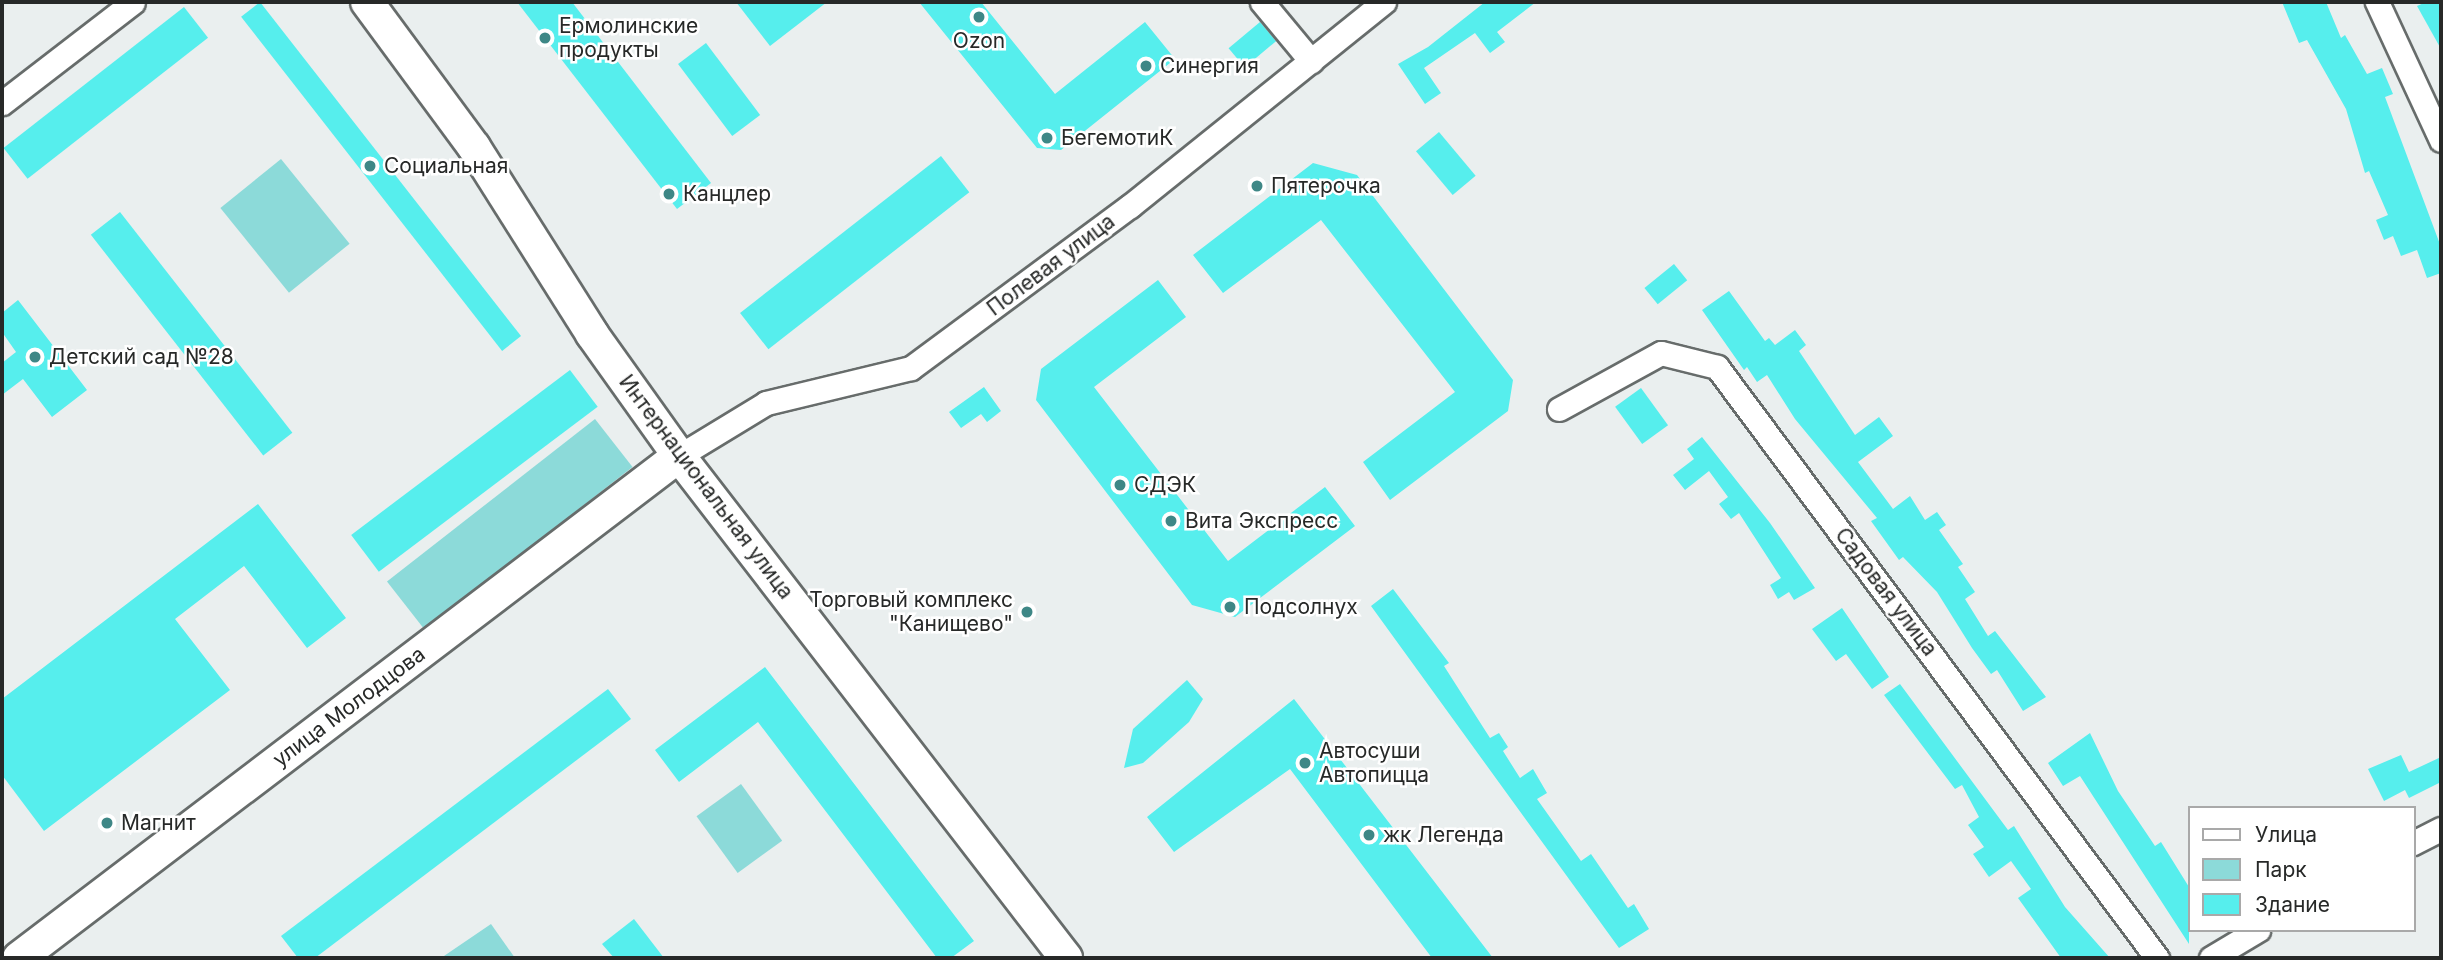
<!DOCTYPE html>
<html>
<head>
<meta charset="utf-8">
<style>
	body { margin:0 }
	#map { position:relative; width:2443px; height:960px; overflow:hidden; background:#eaefef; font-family:Inter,sans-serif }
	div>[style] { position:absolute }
	.green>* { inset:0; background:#8cdad9; transform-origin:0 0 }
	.building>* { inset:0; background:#56eeed; transform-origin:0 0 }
	.roads { filter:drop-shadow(2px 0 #676c6b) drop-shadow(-2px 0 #676c6b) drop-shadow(0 2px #676c6b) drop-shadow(0 -2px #676c6b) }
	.street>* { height:23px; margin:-11.5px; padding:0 11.5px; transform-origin:11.5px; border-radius:11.5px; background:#fff }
	.secondary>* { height:32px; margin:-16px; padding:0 16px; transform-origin:16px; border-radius:16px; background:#fff }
	.dots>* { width:19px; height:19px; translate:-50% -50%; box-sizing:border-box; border:4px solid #fff; border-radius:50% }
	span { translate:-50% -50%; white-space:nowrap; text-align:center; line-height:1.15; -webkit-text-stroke:5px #fff; paint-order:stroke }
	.poi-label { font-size:21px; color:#272928 }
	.left { translate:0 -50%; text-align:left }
	.right { translate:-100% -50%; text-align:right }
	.street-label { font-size:21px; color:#272928 }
	.frame { position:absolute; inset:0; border:4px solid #272928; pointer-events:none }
	.legend { position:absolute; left:2188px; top:806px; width:228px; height:126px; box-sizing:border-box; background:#fff; border:2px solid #a9a9a9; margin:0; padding:9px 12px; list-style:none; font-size:21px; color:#272928 }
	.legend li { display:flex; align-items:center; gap:14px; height:35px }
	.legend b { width:35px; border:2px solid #a9a9a9 }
</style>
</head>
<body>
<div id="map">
	<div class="green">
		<i style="left:281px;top:159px;width:109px;height:78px;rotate:51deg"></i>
		<i style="left:595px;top:419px;width:61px;height:264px;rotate:52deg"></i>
		<i style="left:741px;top:784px;width:70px;height:55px;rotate:54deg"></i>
		<i style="clip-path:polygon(491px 924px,515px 958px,441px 958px)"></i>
	</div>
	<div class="building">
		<i style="left:260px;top:2px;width:424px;height:24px;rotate:52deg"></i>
		<i style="clip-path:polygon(517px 2px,572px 2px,711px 183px,677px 209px)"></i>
		<i style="clip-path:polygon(736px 2px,827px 2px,770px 46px)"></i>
		<i style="clip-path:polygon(919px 2px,981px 2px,1055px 94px,1145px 22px,1175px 59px,1061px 150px,1037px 148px)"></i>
		<i style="clip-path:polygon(1485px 2px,1536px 2px,1497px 32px,1505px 42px,1490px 53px,1475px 33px,1424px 68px,1441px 93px,1425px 104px,1398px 64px,1428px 47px)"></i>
		<i style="clip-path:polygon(2282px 2px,2326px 2px,2341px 38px,2345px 35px,2367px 74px,2382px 68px,2393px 94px,2385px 97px,2441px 247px,2441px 273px,2427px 278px,2417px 250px,2401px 256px,2393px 236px,2384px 240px,2376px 220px,2388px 215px,2369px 171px,2365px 173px,2346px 109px,2307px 40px,2299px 43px)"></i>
		<i style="clip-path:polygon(2426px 2px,2441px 2px,2441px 49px,2417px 6px)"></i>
		<i style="left:184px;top:7px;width:39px;height:229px;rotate:52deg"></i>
		<i style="left:1260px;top:22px;width:25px;height:41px;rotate:50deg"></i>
		<i style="left:706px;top:43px;width:90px;height:35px;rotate:53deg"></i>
		<i style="left:1439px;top:132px;width:57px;height:30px;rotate:50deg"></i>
		<i style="left:941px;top:156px;width:46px;height:255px;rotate:52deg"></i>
		<i style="clip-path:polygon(1313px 163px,1357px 175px,1513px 380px,1508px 411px,1390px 500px,1363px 462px,1455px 392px,1321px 220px,1223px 293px,1193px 255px)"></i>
		<i style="left:120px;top:212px;width:280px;height:37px;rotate:52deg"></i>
		<i style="left:1674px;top:264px;width:21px;height:38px;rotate:51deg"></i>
		<i style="clip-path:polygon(1158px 280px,1186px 317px,1094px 387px,1228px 561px,1325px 487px,1355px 526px,1235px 617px,1192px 605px,1036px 400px,1041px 369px)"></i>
		<i style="clip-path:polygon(1729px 291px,1765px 341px,1769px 338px,1775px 345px,1795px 330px,1806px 345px,1799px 351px,1855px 435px,1879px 417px,1893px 436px,1858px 462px,1893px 509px,1910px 496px,1925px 520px,1937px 512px,1946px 525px,1939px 530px,1963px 564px,1958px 567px,1975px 592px,1965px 599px,1988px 636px,1995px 631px,2046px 697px,2023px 711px,1997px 670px,1991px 674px,1972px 648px,1937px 592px,1903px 557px,1899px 560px,1871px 521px,1877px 518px,1795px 419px,1767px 375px,1757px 382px,1747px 367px,1744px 370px,1702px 310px)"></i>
		<i style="clip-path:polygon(18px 300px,87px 390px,52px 417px,23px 379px,2px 395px,2px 363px,16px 352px,2px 332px,2px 313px)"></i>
		<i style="left:570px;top:370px;width:46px;height:274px;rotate:53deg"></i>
		<i style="clip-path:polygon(984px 387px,1001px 411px,987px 422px,981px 414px,961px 428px,949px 412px)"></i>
		<i style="left:1641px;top:388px;width:46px;height:32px;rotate:54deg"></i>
		<i style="clip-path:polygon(1702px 437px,1770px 523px,1815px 588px,1794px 600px,1789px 592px,1778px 599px,1770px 585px,1781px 578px,1739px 513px,1731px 519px,1719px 504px,1728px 497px,1709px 471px,1685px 490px,1673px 475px,1694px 459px,1687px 449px)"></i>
		<i style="clip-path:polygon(258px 504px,346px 618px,307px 648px,244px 566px,175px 619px,230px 690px,44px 831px,2px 775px,2px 699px)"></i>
		<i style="clip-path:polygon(1393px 589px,1449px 663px,1444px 666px,1490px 738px,1499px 733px,1508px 747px,1503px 751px,1520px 778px,1533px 769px,1547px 793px,1537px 799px,1581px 861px,1591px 854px,1628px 908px,1634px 904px,1649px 929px,1619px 948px,1371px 606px)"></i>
		<i style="clip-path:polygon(1842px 608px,1889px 677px,1872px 689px,1846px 654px,1836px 661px,1812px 629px)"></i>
		<i style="clip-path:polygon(765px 667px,974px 941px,951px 958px,937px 958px,758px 722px,679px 782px,655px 750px)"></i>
		<i style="clip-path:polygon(1187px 680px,1203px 699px,1189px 722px,1143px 763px,1124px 768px,1133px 729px)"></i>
		<i style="clip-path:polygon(1900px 684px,2008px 830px,2014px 826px,2065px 907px,2110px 958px,2061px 958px,2018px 898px,2031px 889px,2011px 861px,1989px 877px,1973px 854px,1984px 847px,1968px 825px,1979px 817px,1962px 785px,1955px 789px,1884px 695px)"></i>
		<i style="clip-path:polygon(608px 689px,631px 719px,315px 958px,298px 958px,281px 936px)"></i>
		<i style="clip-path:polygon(1294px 699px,1493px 958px,1432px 958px,1290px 769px,1174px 852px,1147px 817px)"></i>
		<i style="clip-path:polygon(2090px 733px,2118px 791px,2155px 846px,2161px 842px,2189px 887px,2189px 944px,2080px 776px,2063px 786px,2048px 763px)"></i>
		<i style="clip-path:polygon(2401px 755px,2409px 772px,2441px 757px,2441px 782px,2409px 798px,2405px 790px,2384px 801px,2368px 769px)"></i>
		<i style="clip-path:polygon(634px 919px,664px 958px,614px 958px,602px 944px)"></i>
	</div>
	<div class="roads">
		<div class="street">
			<i style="left:1262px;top:2px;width:77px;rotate:50.3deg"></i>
			<i style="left:2377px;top:2px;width:152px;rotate:65.1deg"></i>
			<i style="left:2px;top:103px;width:165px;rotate:-37.6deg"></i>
			<i style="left:1559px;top:409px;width:116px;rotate:-28.8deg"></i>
			<i style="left:1661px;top:353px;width:58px;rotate:14deg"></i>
			<i style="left:1717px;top:367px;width:737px;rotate:53.33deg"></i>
			<i style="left:679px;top:456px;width:102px;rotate:-31.3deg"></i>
			<i style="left:766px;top:403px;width:149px;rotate:-13.6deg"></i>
			<i style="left:911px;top:368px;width:272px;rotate:-36.5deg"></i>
			<i style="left:1130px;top:206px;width:326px;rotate:-38.8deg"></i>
			<i style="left:2413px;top:843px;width:31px;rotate:-27deg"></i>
			<i style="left:2211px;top:958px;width:55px;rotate:-30.8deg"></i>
		</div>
		<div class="secondary">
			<i style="left:367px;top:2px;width:180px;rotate:53.6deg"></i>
			<i style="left:474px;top:147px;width:221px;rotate:57.7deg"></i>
			<i style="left:592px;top:334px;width:150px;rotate:54.5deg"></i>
			<i style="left:679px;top:456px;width:634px;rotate:52.37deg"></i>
			<i style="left:19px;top:958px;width:829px;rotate:-37.26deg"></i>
		</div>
	</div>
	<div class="dots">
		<i style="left:979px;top:17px;background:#3e8786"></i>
		<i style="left:545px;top:38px;background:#3e8786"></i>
		<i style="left:1146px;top:66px;background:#3e8786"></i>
		<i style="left:1047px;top:138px;background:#3e8786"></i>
		<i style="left:370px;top:166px;background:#3e8786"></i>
		<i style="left:1257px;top:186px;background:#3e8786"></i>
		<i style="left:669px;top:194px;background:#3e8786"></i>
		<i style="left:35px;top:357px;background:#3e8786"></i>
		<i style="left:1120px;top:485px;background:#3e8786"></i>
		<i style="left:1171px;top:521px;background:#3e8786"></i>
		<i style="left:1230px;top:607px;background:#3e8786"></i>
		<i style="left:1027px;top:612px;background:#3e8786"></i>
		<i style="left:1305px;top:763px;background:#3e8786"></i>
		<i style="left:107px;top:823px;background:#3e8786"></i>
		<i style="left:1369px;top:835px;background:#3e8786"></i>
	</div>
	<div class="poi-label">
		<span class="left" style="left:559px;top:38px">Ермолинские<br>продукты</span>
		<span style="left:979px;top:41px">Ozon</span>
		<span class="left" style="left:1160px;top:66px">Синергия</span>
		<span class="left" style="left:1061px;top:138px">БегемотиК</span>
		<span class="left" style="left:384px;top:166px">Социальная</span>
		<span class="left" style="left:1271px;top:186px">Пятерочка</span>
		<span class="left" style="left:683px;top:194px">Канцлер</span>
		<span class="left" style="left:49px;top:357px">Детский сад №28</span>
		<span class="left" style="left:1134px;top:485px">СДЭК</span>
		<span class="left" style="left:1185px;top:521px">Вита Экспресс</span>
		<span class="right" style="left:1013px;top:612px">Торговый комплекс<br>"Канищево"</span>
		<span class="left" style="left:1244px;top:607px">Подсолнух</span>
		<span class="left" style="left:1319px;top:763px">Автосуши<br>Автопицца</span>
		<span class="left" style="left:121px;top:823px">Магнит</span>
		<span class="left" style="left:1383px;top:835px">жк Легенда</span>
	</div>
	<div class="street-label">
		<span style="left:1051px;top:265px;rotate:-37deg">Полевая улица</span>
		<span style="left:706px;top:487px;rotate:53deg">Интернациональная улица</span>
		<span style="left:1886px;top:592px;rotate:53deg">Садовая улица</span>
		<span style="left:349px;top:707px;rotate:-37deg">улица Молодцова</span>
	</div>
	<div class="frame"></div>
	<ul class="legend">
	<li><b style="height:9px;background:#fff"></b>Улица</li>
	<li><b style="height:19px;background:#8cdad9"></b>Парк</li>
	<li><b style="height:19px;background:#56eeed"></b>Здание</li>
	</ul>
</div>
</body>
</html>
